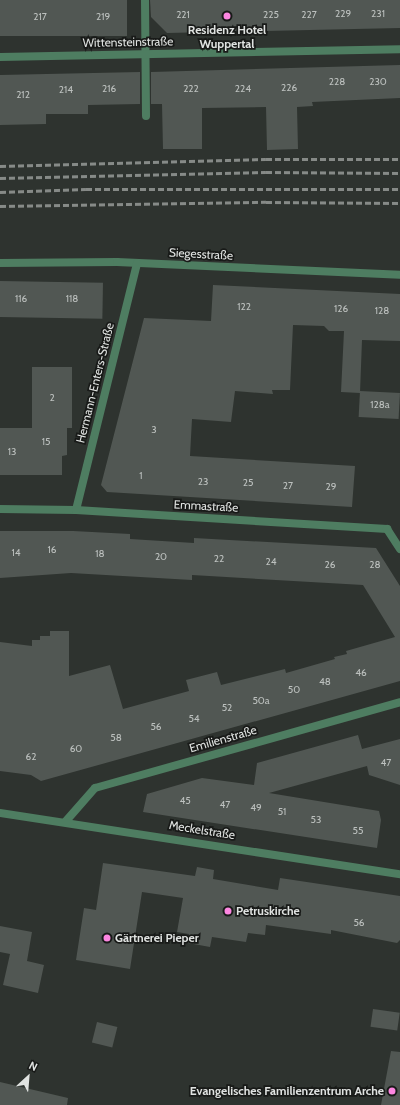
<!DOCTYPE html>
<html>
<head>
<meta charset="utf-8">
<style>
	body { margin:0 }
	#map { position:relative; width:400px; height:1105px; overflow:hidden; background:#2e332f; font-family:Cabin,sans-serif }
	div>[style] { position:absolute }
	.building>* { inset:0; background:#515753; transform-origin:0 0 }
	.minor>* { height:8px; margin:-4px; padding:0 4px; transform-origin:4px; border-radius:4px; background:#4e7d61 }
	.tertiary>* { height:8px; margin:-4px; padding:0 4px; transform-origin:4px; border-radius:4px; background:#4e7d61 }
	.rail>* { height:3px; margin-top:-1.5px; transform-origin:0; background:repeating-linear-gradient(90deg,#868a87 0 6px,transparent 0 9px) }
	.dots>* { width:11px; height:11px; translate:-50% -50%; box-sizing:border-box; border:2px solid #181a18; border-radius:50% }
	span { translate:-50% -50%; white-space:nowrap; text-align:center; line-height:1.15; -webkit-text-stroke:3.5px #181a18; paint-order:stroke }
	.number-label { font-size:10px; color:#bcc0be }
	.number-label span { -webkit-text-stroke-width:0 }
	.poi-label { font-size:12px; color:#e0e3e1; font-weight:700 }
	.left { translate:0 -50%; text-align:left }
	.right { translate:-100% -50%; text-align:right }
	.street-label { font-size:12px; color:#e0e3e1 }
	.north { position:absolute; left:8px; top:1057px; width:40px; height:40px; -webkit-text-stroke:3px #181a18; paint-order:stroke; rotate:26deg; font-size:11px; font-weight:700; line-height:16px; text-align:center; color:#e0e3e1 }
	.north::after { content:''; display:block; margin:auto; width:14px; height:18px; background:#e0e3e1; clip-path:polygon(50% 0,100% 100%,50% 72%,0 100%) }
</style>
</head>
<body>
<div id="map">
	<div class="building">
		<i style="left:0;top:0;width:127px;height:36px"></i>
		<i style="clip-path:polygon(150px 0,400px 0,400px 28px,167px 33px,151px 17px)"></i>
		<i style="clip-path:polygon(400px 65px,400px 98px,312px 102px,313px 106px,297px 107px,298px 149px,267px 150px,266px 107px,202px 108px,202px 149px,163px 149px,162px 104px,151px 104px,151px 72px)"></i>
		<i style="clip-path:polygon(140px 72px,140px 104px,88px 105px,88px 114px,46px 114px,46px 124px,0 125px,0 75px)"></i>
		<i style="left:0;top:281px;width:103px;height:36px;rotate:1deg"></i>
		<i style="clip-path:polygon(213px 285px,400px 294px,400px 341px,362px 340px,360px 393px,341px 392px,344px 331px,329px 331px,324px 326px,293px 325px,290px 390px,272px 390px,273px 394px,235px 391px,231px 422px,192px 419px,190px 456px,355px 466px,352px 507px,107px 492px,101px 485px,144px 318px,211px 321px)"></i>
		<i style="clip-path:polygon(32px 367px,72px 367px,72px 428px,67px 428px,67px 455px,62px 456px,62px 475px,0 475px,0 428px,32px 428px)"></i>
		<i style="left:360px;top:391px;width:40px;height:26px;rotate:3deg"></i>
		<i style="clip-path:polygon(0 531px,73px 531px,130px 534px,130px 539px,194px 543px,194px 538px,376px 548px,400px 586px,400px 681px,41px 781px,31px 775px,0 771px,0 642px,32px 646px,32px 640px,40px 640px,40px 636px,50px 636px,50px 631px,69px 631px,69px 676px,110px 665px,123px 709px,189px 691px,186px 680px,217px 672px,221px 685px,285px 669px,286px 673px,335px 659px,334px 657px,347px 654px,346px 651px,395px 637px,363px 585px,192px 575px,192px 580px,71px 573px,0 578px)"></i>
		<i style="clip-path:polygon(358px 735px,362px 749px,400px 739px,400px 785px,369px 775px,367px 766px,269px 793px,379px 811px,381px 820px,377px 848px,143px 812px,147px 794px,202px 778px,254px 785px,257px 763px)"></i>
		<i style="clip-path:polygon(103px 863px,195px 876px,197px 867px,214px 870px,213px 879px,278px 890px,280px 878px,400px 896px,400px 940px,397px 943px,331px 930px,331px 934px,266px 925px,265px 935px,248px 933px,246px 942px,212px 937px,210px 947px,188px 943px,189px 934px,177px 932px,183px 898px,142px 892px,130px 969px,76px 960px,84px 908px,96px 910px)"></i>
		<i style="clip-path:polygon(0 926px,32px 932px,27px 961px,44px 965px,38px 993px,3px 985px,10px 954px,0 952px)"></i>
		<i style="left:373px;top:1009px;width:27px;height:18px;rotate:8deg"></i>
		<i style="left:97px;top:1022px;width:21px;height:21px;rotate:14deg"></i>
		<i style="clip-path:polygon(391px 1051px,400px 1052px,400px 1105px,381px 1105px)"></i>
		<i style="clip-path:polygon(0 1082px,68px 1098px,67px 1105px,0 1105px)"></i>
	</div>
	<div class="minor">
		<i style="left:145px;top:0;width:116px;rotate:89.5deg"></i>
		<i style="left:0;top:263px;width:117px;rotate:-0.5deg"></i>
		<i style="left:117px;top:262px;width:283px;rotate:2.6deg"></i>
		<i style="left:0;top:509px;width:76px;rotate:0.8deg"></i>
		<i style="left:76px;top:510px;width:312px;rotate:3.5deg"></i>
		<i style="left:387px;top:529px;width:24px;rotate:57deg"></i>
		<i style="left:76px;top:510px;width:254px;rotate:-76.1deg"></i>
		<i style="left:66px;top:821px;width:44px;rotate:-48.7deg"></i>
		<i style="left:95px;top:788px;width:317px;rotate:-15.7deg"></i>
	</div>
	<div class="tertiary">
		<i style="left:0;top:57px;width:400px;rotate:-1.1deg"></i>
		<i style="left:0;top:813px;width:405px;rotate:8.7deg"></i>
	</div>
	<div class="rail">
		<i style="left:0;top:166px;width:266px;rotate:-1.5deg"></i>
		<i style="left:266px;top:159px;width:134px"></i>
		<i style="left:0;top:178px;width:266px;rotate:-1.3deg"></i>
		<i style="left:266px;top:172px;width:134px;rotate:0.4deg"></i>
		<i style="left:0;top:192px;width:86px;rotate:-2deg"></i>
		<i style="left:86px;top:189px;width:314px"></i>
		<i style="left:0;top:206px;width:266px;rotate:-0.9deg"></i>
		<i style="left:266px;top:202px;width:134px;rotate:0.4deg"></i>
	</div>
	<div class="dots">
		<i style="left:227px;top:16px;background:#fd86e1"></i>
		<i style="left:228px;top:911px;background:#fd86e1"></i>
		<i style="left:107px;top:938px;background:#fd86e1"></i>
		<i style="left:392px;top:1091px;background:#fd86e1"></i>
	</div>
	<div class="number-label">
		<span style="left:343px;top:14px">229</span>
		<span style="left:378px;top:14px">231</span>
		<span style="left:183px;top:15px">221</span>
		<span style="left:271px;top:15px">225</span>
		<span style="left:309px;top:15px">227</span>
		<span style="left:40px;top:17px">217</span>
		<span style="left:103px;top:17px">219</span>
		<span style="left:337px;top:82px">228</span>
		<span style="left:378px;top:82px">230</span>
		<span style="left:289px;top:88px">226</span>
		<span style="left:109px;top:89px">216</span>
		<span style="left:191px;top:89px">222</span>
		<span style="left:243px;top:89px">224</span>
		<span style="left:66px;top:90px">214</span>
		<span style="left:23px;top:95px">212</span>
		<span style="left:21px;top:299px">116</span>
		<span style="left:72px;top:299px">118</span>
		<span style="left:244px;top:307px">122</span>
		<span style="left:341px;top:309px">126</span>
		<span style="left:382px;top:311px">128</span>
		<span style="left:52px;top:398px">2</span>
		<span style="left:380px;top:405px">128a</span>
		<span style="left:154px;top:430px">3</span>
		<span style="left:46px;top:442px">15</span>
		<span style="left:12px;top:452px">13</span>
		<span style="left:141px;top:476px">1</span>
		<span style="left:203px;top:482px">23</span>
		<span style="left:248px;top:483px">25</span>
		<span style="left:288px;top:486px">27</span>
		<span style="left:331px;top:487px">29</span>
		<span style="left:52px;top:550px">16</span>
		<span style="left:16px;top:553px">14</span>
		<span style="left:100px;top:554px">18</span>
		<span style="left:161px;top:557px">20</span>
		<span style="left:219px;top:559px">22</span>
		<span style="left:271px;top:562px">24</span>
		<span style="left:330px;top:565px">26</span>
		<span style="left:375px;top:565px">28</span>
		<span style="left:361px;top:673px">46</span>
		<span style="left:325px;top:682px">48</span>
		<span style="left:294px;top:690px">50</span>
		<span style="left:261px;top:701px">50a</span>
		<span style="left:227px;top:708px">52</span>
		<span style="left:194px;top:719px">54</span>
		<span style="left:156px;top:727px">56</span>
		<span style="left:116px;top:738px">58</span>
		<span style="left:76px;top:749px">60</span>
		<span style="left:31px;top:757px">62</span>
		<span style="left:386px;top:763px">47</span>
		<span style="left:185px;top:801px">45</span>
		<span style="left:225px;top:805px">47</span>
		<span style="left:256px;top:808px">49</span>
		<span style="left:282px;top:812px">51</span>
		<span style="left:316px;top:820px">53</span>
		<span style="left:358px;top:831px">55</span>
		<span style="left:359px;top:923px">56</span>
	</div>
	<div class="poi-label">
		<span style="left:227px;top:37px">Residenz Hotel<br>Wuppertal</span>
		<span class="left" style="left:236px;top:911px">Petruskirche</span>
		<span class="left" style="left:115px;top:938px">Gärtnerei Pieper</span>
		<span class="right" style="left:384px;top:1091px">Evangelisches Familienzentrum Arche</span>
	</div>
	<div class="street-label">
		<span style="left:128px;top:42px;rotate:-1deg">Wittensteinstraße</span>
		<span style="left:201px;top:254px;rotate:3deg">Siegesstraße</span>
		<span style="left:95px;top:383px;rotate:-76deg">Hermann-Enters-Straße</span>
		<span style="left:206px;top:506px;rotate:3deg">Emmastraße</span>
		<span style="left:223px;top:739px;rotate:-16deg">Emilienstraße</span>
		<span style="left:202px;top:830px;rotate:9deg">Meckelstraße</span>
	</div>
	<div class="north">N</div>
</div>
</body>
</html>
